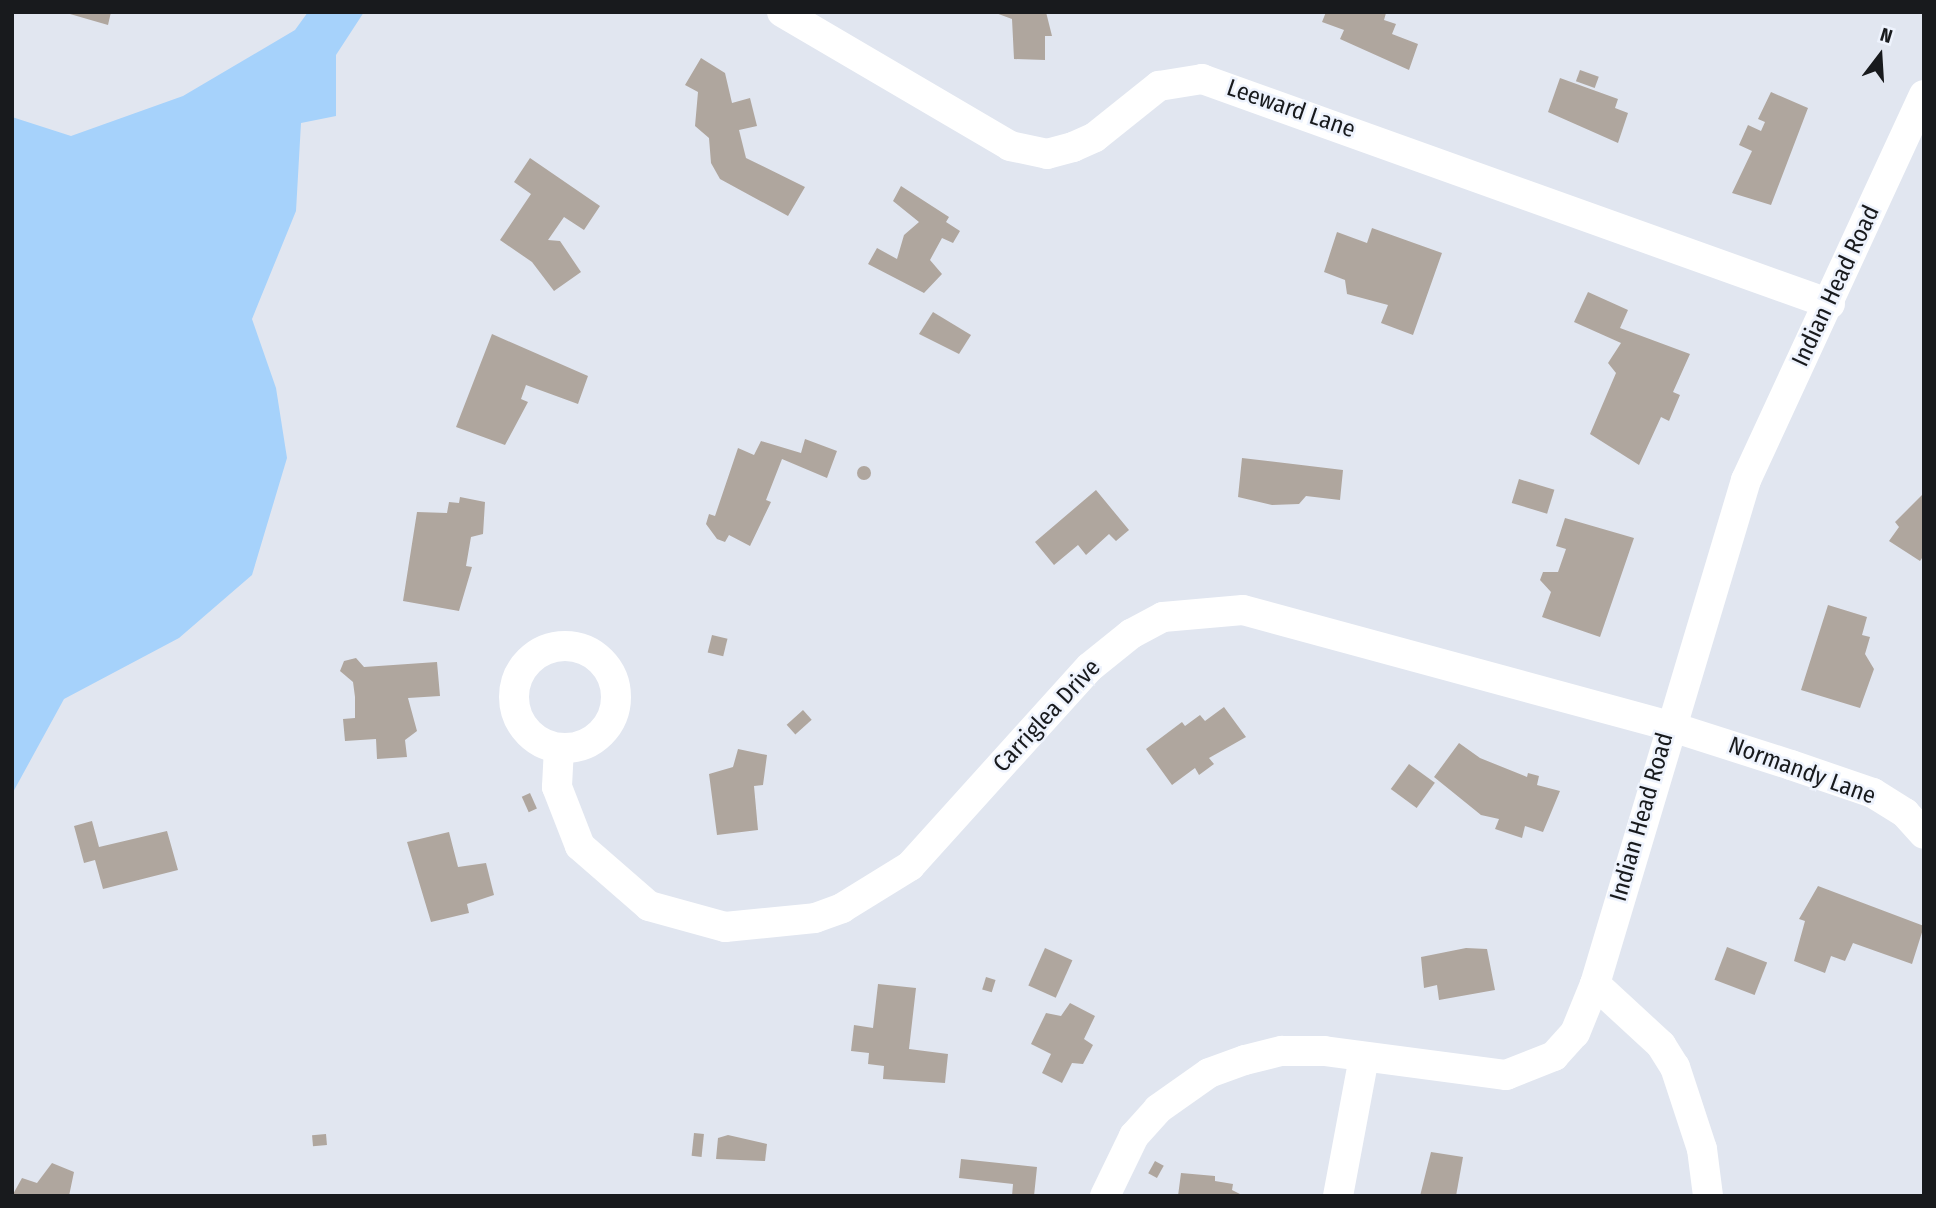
<!DOCTYPE html>
<html>
<head>
<meta charset="utf-8">
<style>
	body { margin:0 }
	#map { position:relative; width:1936px; height:1208px; overflow:hidden; background:#e1e6f0; font-family:"Fira Sans Condensed",sans-serif }
	div>[style] { position:absolute }
	.water>* { inset:0; background:#a6d2fb }
	.building>* { inset:0; background:#afa69e; transform-origin:0 0 }
	.round { border-radius:50% }
	.minor>* { height:30px; margin:-15px; padding:0 15px; transform-origin:15px; border-radius:15px; background:#fff }
	.minor>.ring { margin:-15px; padding:0; box-sizing:content-box; background:none; border:30px solid #fff; border-radius:50% }
	span { translate:-50% -50%; white-space:nowrap; text-align:center; line-height:1.15; -webkit-text-stroke:5px #eef3fd; paint-order:stroke }
	.street-label { font-size:24px; color:#181a1d }
	.frame { position:absolute; inset:0; border:14px solid #181a1d; pointer-events:none }
	.north { position:absolute; left:1845px; top:21px; width:70px; height:70px; -webkit-text-stroke:5px #eef3fd; paint-order:stroke; rotate:17deg; font-size:19px; font-weight:700; line-height:28px; text-align:center; color:#181a1d }
	.north::after { content:''; display:block; margin:auto; width:24px; height:32px; background:#181a1d; clip-path:polygon(50% 0,100% 100%,50% 72%,0 100%) }
</style>
</head>
<body>
<div id="map">
	<div class="water">
		<i style="clip-path:polygon(308px 12px,364px 12px,336px 55px,336px 116px,301px 123px,296px 211px,252px 319px,276px 388px,287px 458px,252px 575px,179px 638px,64px 699px,12px 794px,12px 117px,71px 136px,183px 96px,295px 30px)"></i>
	</div>
	<div class="building">
		<i style="clip-path:polygon(63px 12px,111px 12px,108px 25px)"></i>
		<i style="clip-path:polygon(993px 12px,1046px 12px,1052px 36px,1045px 36px,1045px 60px,1014px 59px,1012px 19px)"></i>
		<i style="clip-path:polygon(1326px 12px,1386px 13px,1384px 20px,1396px 24px,1392px 34px,1418px 44px,1409px 70px,1340px 39px,1344px 30px,1322px 22px)"></i>
		<i style="clip-path:polygon(701px 58px,725px 73px,732px 103px,750px 98px,757px 126px,739px 130px,746px 158px,805px 187px,788px 216px,720px 179px,711px 163px,709px 138px,695px 126px,698px 92px,685px 85px)"></i>
		<i style="left:1580px;top:70px;width:20px;height:12px;rotate:20deg"></i>
		<i style="clip-path:polygon(1560px 78px,1618px 99px,1615px 108px,1628px 113px,1618px 143px,1548px 112px)"></i>
		<i style="clip-path:polygon(1771px 92px,1808px 108px,1771px 205px,1732px 193px,1752px 151px,1739px 145px,1748px 125px,1761px 131px,1765px 122px,1758px 119px)"></i>
		<i style="clip-path:polygon(530px 158px,600px 206px,584px 230px,564px 217px,548px 240px,560px 241px,581px 272px,554px 291px,532px 262px,500px 240px,531px 194px,514px 182px)"></i>
		<i style="clip-path:polygon(901px 186px,949px 217px,946px 222px,960px 231px,953px 243px,942px 238px,930px 260px,942px 274px,924px 293px,868px 264px,877px 248px,897px 259px,904px 235px,919px 222px,893px 201px)"></i>
		<i style="clip-path:polygon(1372px 228px,1442px 253px,1413px 335px,1381px 323px,1388px 305px,1347px 294px,1345px 280px,1324px 272px,1337px 232px,1367px 243px)"></i>
		<i style="clip-path:polygon(1588px 292px,1628px 310px,1620px 328px,1690px 354px,1673px 392px,1680px 395px,1669px 421px,1661px 417px,1639px 465px,1590px 434px,1616px 373px,1608px 363px,1621px 343px,1574px 322px)"></i>
		<i style="clip-path:polygon(933px 312px,971px 335px,959px 354px,919px 334px)"></i>
		<i style="clip-path:polygon(492px 334px,588px 376px,578px 404px,526px 385px,521px 399px,528px 402px,505px 445px,456px 427px)"></i>
		<i style="clip-path:polygon(805px 439px,837px 451px,827px 478px,782px 459px,766px 500px,771px 502px,750px 546px,729px 535px,725px 542px,717px 539px,706px 524px,709px 514px,715px 516px,738px 448px,754px 455px,761px 441px,801px 453px)"></i>
		<i style="clip-path:polygon(1242px 458px,1343px 470px,1340px 500px,1306px 496px,1299px 504px,1272px 505px,1238px 497px)"></i>
		<i class="round" style="left:857px;top:466px;width:14px;height:14px"></i>
		<i style="left:1519px;top:479px;width:37px;height:25px;rotate:17deg"></i>
		<i style="clip-path:polygon(1096px 490px,1129px 530px,1116px 541px,1109px 534px,1086px 555px,1078px 545px,1054px 565px,1035px 542px)"></i>
		<i style="clip-path:polygon(1924px 493px,1924px 555px,1920px 561px,1889px 541px,1899px 527px,1895px 522px)"></i>
		<i style="clip-path:polygon(460px 497px,485px 502px,483px 534px,471px 537px,466px 566px,472px 567px,459px 611px,403px 601px,417px 512px,447px 513px,449px 502px,459px 503px)"></i>
		<i style="clip-path:polygon(1565px 518px,1634px 538px,1600px 637px,1542px 617px,1551px 592px,1540px 580px,1543px 572px,1558px 572px,1566px 549px,1556px 546px)"></i>
		<i style="clip-path:polygon(1828px 605px,1867px 617px,1862px 635px,1870px 637px,1865px 654px,1874px 669px,1860px 708px,1801px 690px)"></i>
		<i style="left:712px;top:635px;width:16px;height:18px;rotate:14deg"></i>
		<i style="clip-path:polygon(356px 658px,364px 667px,437px 662px,440px 696px,408px 698px,417px 731px,405px 740px,407px 757px,377px 759px,376px 739px,345px 741px,343px 719px,355px 718px,355px 697px,353px 682px,340px 671px,344px 661px)"></i>
		<i style="clip-path:polygon(1224px 707px,1246px 737px,1209px 758px,1214px 764px,1199px 775px,1195px 768px,1172px 785px,1146px 749px,1182px 722px,1185px 726px,1200px 715px,1205px 721px)"></i>
		<i style="left:803px;top:710px;width:13px;height:22px;rotate:48deg"></i>
		<i style="clip-path:polygon(1459px 743px,1480px 758px,1527px 777px,1528px 773px,1539px 776px,1537px 785px,1560px 791px,1543px 832px,1525px 826px,1522px 838px,1495px 829px,1499px 819px,1481px 815px,1434px 777px)"></i>
		<i style="clip-path:polygon(738px 749px,767px 755px,763px 785px,754px 786px,758px 830px,717px 835px,709px 774px,733px 767px)"></i>
		<i style="left:1409px;top:764px;width:32px;height:31px;rotate:36deg"></i>
		<i style="left:530px;top:793px;width:17px;height:9px;rotate:66deg"></i>
		<i style="clip-path:polygon(92px 821px,99px 847px,167px 831px,178px 870px,103px 889px,95px 860px,84px 863px,74px 826px)"></i>
		<i style="clip-path:polygon(449px 832px,458px 867px,486px 863px,494px 895px,467px 904px,469px 913px,431px 922px,407px 842px)"></i>
		<i style="clip-path:polygon(1818px 886px,1924px 926px,1912px 964px,1853px 943px,1845px 961px,1831px 956px,1825px 973px,1794px 961px,1805px 921px,1799px 919px)"></i>
		<i style="left:1727px;top:947px;width:43px;height:35px;rotate:21deg"></i>
		<i style="left:1045px;top:948px;width:30px;height:41px;rotate:24deg"></i>
		<i style="clip-path:polygon(1466px 948px,1487px 949px,1495px 990px,1439px 1000px,1437px 985px,1424px 988px,1421px 957px)"></i>
		<i style="left:986px;top:977px;width:10px;height:13px;rotate:17deg"></i>
		<i style="clip-path:polygon(878px 984px,916px 988px,909px 1049px,948px 1054px,945px 1083px,883px 1079px,884px 1066px,868px 1064px,869px 1053px,851px 1051px,854px 1025px,873px 1028px)"></i>
		<i style="clip-path:polygon(1070px 1003px,1095px 1016px,1084px 1039px,1093px 1045px,1083px 1064px,1072px 1063px,1062px 1083px,1042px 1073px,1051px 1054px,1031px 1044px,1046px 1013px,1061px 1016px)"></i>
		<i style="left:694px;top:1133px;width:10px;height:23px;rotate:6deg"></i>
		<i style="left:326px;top:1134px;width:11px;height:14px;rotate:85deg"></i>
		<i style="clip-path:polygon(728px 1135px,767px 1144px,765px 1161px,716px 1159px,718px 1138px)"></i>
		<i style="clip-path:polygon(1431px 1152px,1463px 1157px,1456px 1196px,1420px 1196px)"></i>
		<i style="clip-path:polygon(961px 1159px,1037px 1167px,1034px 1196px,1012px 1196px,1013px 1184px,959px 1178px)"></i>
		<i style="left:1155px;top:1161px;width:10px;height:14px;rotate:29deg"></i>
		<i style="clip-path:polygon(52px 1163px,74px 1172px,69px 1196px,12px 1196px,22px 1178px,37px 1183px)"></i>
		<i style="clip-path:polygon(1181px 1173px,1215px 1176px,1215px 1181px,1233px 1184px,1232px 1190px,1244px 1196px,1178px 1196px)"></i>
	</div>
	<div class="minor">
		<i style="left:782px;top:12px;width:264px;rotate:30.4deg"></i>
		<i style="left:1010px;top:146px;width:38px;rotate:12deg"></i>
		<i style="left:1047px;top:154px;width:27px;rotate:-15deg"></i>
		<i style="left:1073px;top:147px;width:24px;rotate:-24deg"></i>
		<i style="left:1095px;top:137px;width:82px;rotate:-38.6deg"></i>
		<i style="left:1159px;top:86px;width:44px;rotate:-9.2deg"></i>
		<i style="left:1202px;top:79px;width:667px;rotate:19.71deg"></i>
		<i class="ring" style="left:514px;top:646px;width:72px;height:72px"></i>
		<i style="left:559px;top:748px;width:39px;rotate:93deg"></i>
		<i style="left:557px;top:787px;width:63px;rotate:68.7deg"></i>
		<i style="left:580px;top:846px;width:91px;rotate:41deg"></i>
		<i style="left:649px;top:906px;width:79px;rotate:15.4deg"></i>
		<i style="left:725px;top:927px;width:90px;rotate:-5.7deg"></i>
		<i style="left:815px;top:918px;width:29px;rotate:-20deg"></i>
		<i style="left:842px;top:908px;width:80px;rotate:-31.7deg"></i>
		<i style="left:910px;top:866px;width:268px;rotate:-47.9deg"></i>
		<i style="left:1090px;top:667px;width:53px;rotate:-38.8deg"></i>
		<i style="left:1131px;top:634px;width:36px;rotate:-28deg"></i>
		<i style="left:1163px;top:617px;width:80px;rotate:-5deg"></i>
		<i style="left:1243px;top:610px;width:442px;rotate:15.2deg"></i>
		<i style="left:1669px;top:726px;width:128px;rotate:17.7deg"></i>
		<i style="left:1791px;top:765px;width:87px;rotate:18.9deg"></i>
		<i style="left:1873px;top:793px;width:38px;rotate:32deg"></i>
		<i style="left:1905px;top:813px;width:28px;rotate:48deg"></i>
		<i style="left:1595px;top:984px;width:90px;rotate:42.7deg"></i>
		<i style="left:1661px;top:1045px;width:26px;rotate:58deg"></i>
		<i style="left:1675px;top:1067px;width:86px;rotate:71.8deg"></i>
		<i style="left:1702px;top:1149px;width:47px;rotate:82.7deg"></i>
		<i style="left:1105px;top:1196px;width:67px;rotate:-64.2deg"></i>
		<i style="left:1134px;top:1136px;width:36px;rotate:-48deg"></i>
		<i style="left:1158px;top:1109px;width:62px;rotate:-35.2deg"></i>
		<i style="left:1209px;top:1073px;width:38px;rotate:-20deg"></i>
		<i style="left:1245px;top:1060px;width:38px;rotate:-14deg"></i>
		<i style="left:1282px;top:1051px;width:42px"></i>
		<i style="left:1324px;top:1051px;width:184px;rotate:7.5deg"></i>
		<i style="left:1506px;top:1075px;width:52px;rotate:-21.6deg"></i>
		<i style="left:1554px;top:1056px;width:31px;rotate:-48deg"></i>
		<i style="left:1575px;top:1033px;width:53px;rotate:-67.8deg"></i>
		<i style="left:1595px;top:984px;width:526px;rotate:-73.32deg"></i>
		<i style="left:1746px;top:480px;width:424px;rotate:-65.2deg"></i>
		<i style="left:1338px;top:1196px;width:141px;rotate:-79.4deg"></i>
	</div>
	<div class="street-label">
		<span style="left:1291px;top:109px;rotate:19deg">Leeward Lane</span>
		<span style="left:1836px;top:286px;rotate:-65deg">Indian Head Road</span>
		<span style="left:1047px;top:716px;rotate:-47deg">Carriglea Drive</span>
		<span style="left:1802px;top:771px;rotate:20deg">Normandy Lane</span>
		<span style="left:1642px;top:817px;rotate:-74deg">Indian Head Road</span>
	</div>
	<div class="frame"></div>
	<div class="north">N</div>
</div>
</body>
</html>
